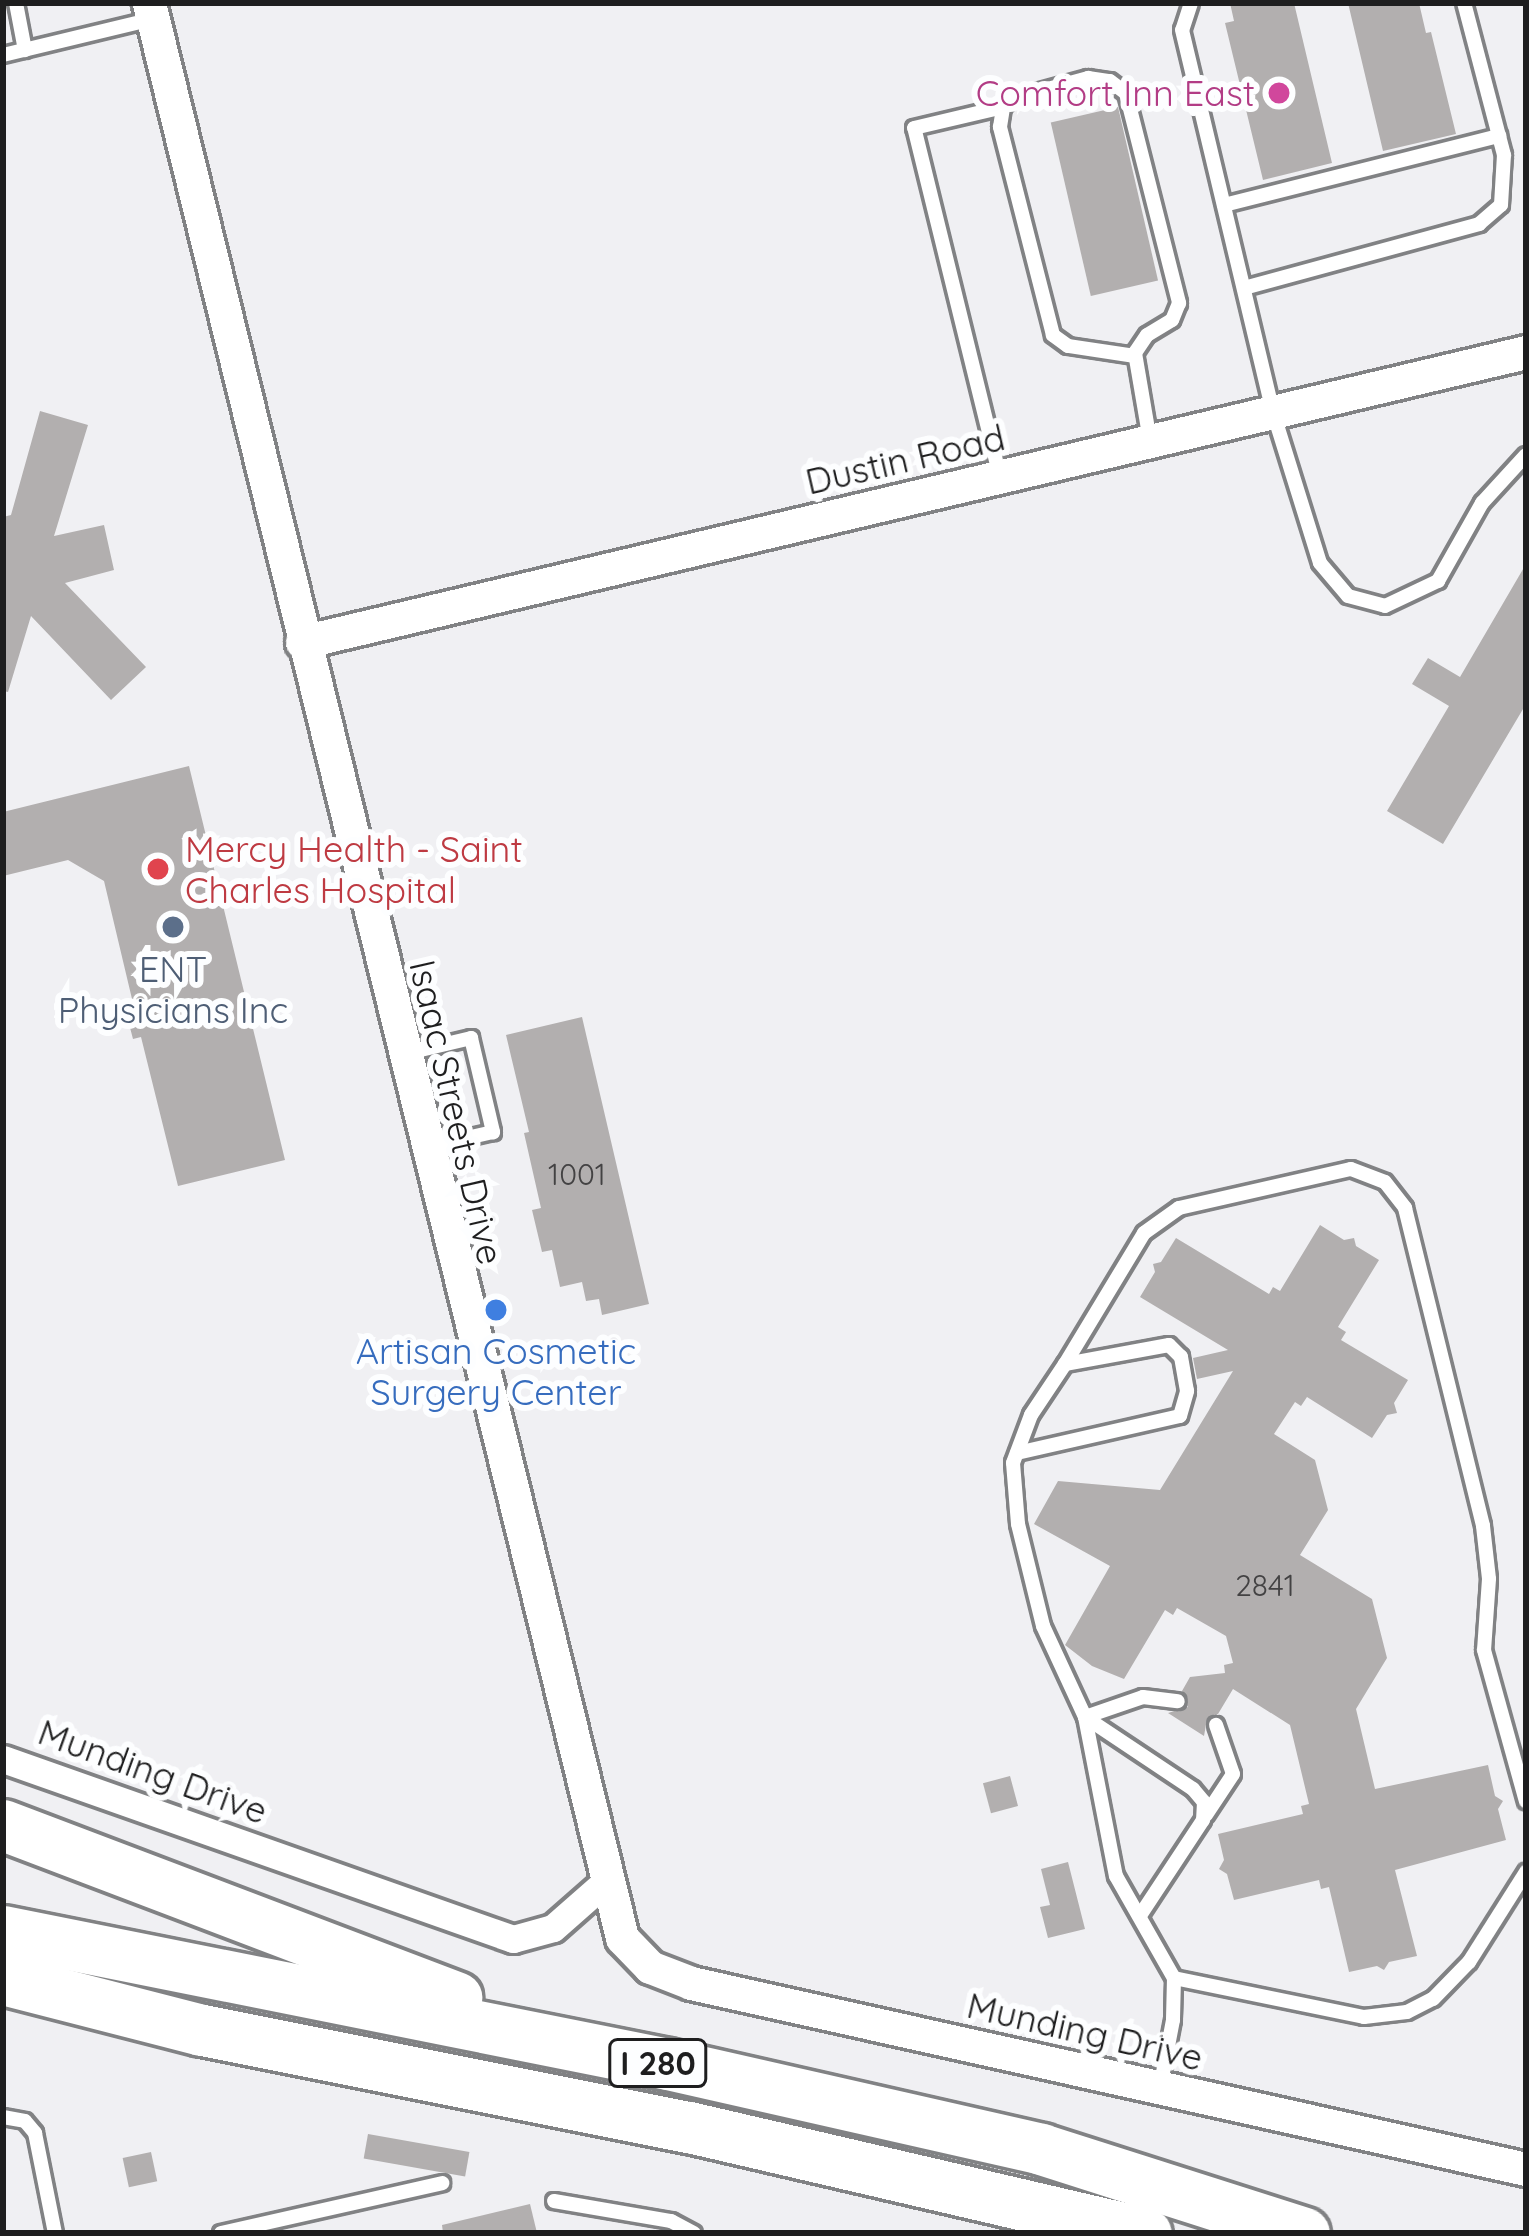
<!DOCTYPE html>
<html>
<head>
<meta charset="utf-8">
<style>
	body { margin:0 }
	#map { position:relative; width:1529px; height:2236px; overflow:hidden; background:#f0f0f3; font-family:Quicksand,sans-serif }
	div>[style] { position:absolute }
	.building>* { inset:0; background:#b2afaf; transform-origin:0 0 }
	.roads { filter:drop-shadow(3px 0 #818284) drop-shadow(-3px 0 #818284) drop-shadow(0 3px #818284) drop-shadow(0 -3px #818284) }
	.service>* { height:14px; margin:-7px; padding:0 7px; transform-origin:7px; border-radius:7px; background:#fff }
	.minor>* { height:27px; margin:-13.5px; padding:0 13.5px; transform-origin:13.5px; border-radius:13.5px; background:#fff }
	.tertiary>* { height:33px; margin:-16.5px; padding:0 16.5px; transform-origin:16.5px; border-radius:16.5px; background:#fff }
	.motorway>* { height:51px; margin:-25.5px; padding:0 25.5px; transform-origin:25.5px; border-radius:25.5px; background:#fff }
	.dots>* { width:33px; height:33px; translate:-50% -50%; box-sizing:border-box; border:6px solid #fdfeff; border-radius:50% }
	span { translate:-50% -50%; white-space:nowrap; text-align:center; line-height:1.15; -webkit-text-stroke:12px #fdfeff; paint-order:stroke }
	.number-label { font-size:30px; color:#434243 }
	.number-label span { -webkit-text-stroke-width:0 }
	.shield-label span { padding:3px 9px; background:#fdfeff; border:3px solid; border-radius:9px; -webkit-text-stroke-width:0 }
	.shield-label { font-size:33px; color:#1e1e1f; font-weight:700 }
	.hotel-label { font-size:36px; color:#b23c85 }
	.right { translate:-100% -50%; text-align:right }
	.street-label { font-size:36px; color:#1e1e1f }
	.health-label { font-size:36px; color:#be3a42 }
	.left { translate:0 -50%; text-align:left }
	.service-label { font-size:36px; color:#4e5e75 }
	.shop-label { font-size:36px; color:#366cbe }
	.frame { position:absolute; inset:0; border:6px solid #1e1e1f; pointer-events:none }
</style>
</head>
<body>
<div id="map">
	<div class="building">
		<i style="clip-path:polygon(1230px 3px,1294px 3px,1332px 163px,1263px 180px,1225px 23px,1234px 21px)"></i>
		<i style="clip-path:polygon(1348px 3px,1419px 3px,1426px 33px,1431px 32px,1456px 134px,1383px 151px)"></i>
		<i style="left:1118px;top:107px;width:178px;height:69px;rotate:77deg"></i>
		<i style="clip-path:polygon(40px 411px,88px 425px,54px 536px,104px 525px,114px 570px,65px 583px,146px 667px,111px 700px,31px 616px,8px 692px,3px 691px,3px 517px,11px 515px)"></i>
		<i style="clip-path:polygon(1526px 564px,1526px 704px,1443px 844px,1387px 811px,1449px 706px,1412px 684px,1428px 658px,1460px 677px)"></i>
		<i style="clip-path:polygon(189px 766px,285px 1160px,178px 1186px,141px 1037px,133px 1039px,123px 1001px,132px 999px,104px 881px,68px 860px,3px 876px,3px 812px)"></i>
		<i style="clip-path:polygon(582px 1017px,649px 1304px,602px 1315px,599px 1299px,586px 1301px,582px 1282px,560px 1287px,552px 1250px,542px 1252px,532px 1210px,541px 1208px,524px 1133px,529px 1132px,506px 1035px)"></i>
		<i style="clip-path:polygon(1320px 1225px,1344px 1240px,1354px 1238px,1356px 1246px,1379px 1260px,1338px 1327px,1346px 1332px,1341px 1340px,1408px 1380px,1394px 1403px,1397px 1413px,1387px 1415px,1372px 1438px,1307px 1397px,1301px 1406px,1295px 1402px,1274px 1434px,1315px 1460px,1328px 1510px,1300px 1555px,1372px 1599px,1387px 1658px,1356px 1709px,1375px 1789px,1488px 1765px,1495px 1796px,1503px 1801px,1498px 1809px,1506px 1840px,1395px 1870px,1417px 1956px,1389px 1962px,1384px 1970px,1377px 1966px,1349px 1972px,1329px 1887px,1321px 1889px,1319px 1880px,1234px 1900px,1227px 1874px,1219px 1869px,1224px 1860px,1218px 1834px,1303px 1814px,1301px 1806px,1309px 1804px,1290px 1725px,1233px 1689px,1218px 1714px,1207px 1719px,1204px 1736px,1168px 1713px,1188px 1707px,1182px 1691px,1190px 1677px,1225px 1673px,1224px 1665px,1233px 1663px,1226px 1636px,1177px 1608px,1173px 1615px,1165px 1610px,1124px 1679px,1092px 1666px,1065px 1645px,1110px 1566px,1034px 1524px,1058px 1481px,1160px 1490px,1233px 1371px,1197px 1379px,1193px 1358px,1228px 1350px,1140px 1297px,1155px 1272px,1153px 1264px,1161px 1262px,1176px 1238px,1269px 1294px,1273px 1287px,1280px 1291px)"></i>
		<i style="left:1010px;top:1776px;width:31px;height:28px;rotate:75deg"></i>
		<i style="clip-path:polygon(1068px 1862px,1085px 1929px,1048px 1938px,1040px 1907px,1050px 1905px,1041px 1869px)"></i>
		<i style="left:368px;top:2134px;width:103px;height:25px;rotate:10deg"></i>
		<i style="left:151px;top:2152px;width:30px;height:29px;rotate:78deg"></i>
		<i style="clip-path:polygon(530px 2204px,537px 2233px,443px 2233px,442px 2225px)"></i>
	</div>
	<div class="roads">
		<div class="service">
			<i style="left:16px;top:3px;width:48px;rotate:79.2deg"></i>
			<i style="left:1191px;top:3px;width:28px;rotate:108deg"></i>
			<i style="left:1182px;top:30px;width:393px;rotate:76.6deg"></i>
			<i style="left:1273px;top:412px;width:158px;rotate:72.7deg"></i>
			<i style="left:1320px;top:563px;width:43px;rotate:49.7deg"></i>
			<i style="left:1348px;top:596px;width:38px;rotate:15deg"></i>
			<i style="left:1385px;top:606px;width:59px;rotate:-25.3deg"></i>
			<i style="left:1438px;top:581px;width:90px;rotate:-60.6deg"></i>
			<i style="left:1482px;top:503px;width:65px;rotate:-47.5deg"></i>
			<i style="left:3px;top:55px;width:154px;rotate:-13.5deg"></i>
			<i style="left:1224px;top:205px;width:284px;rotate:-14.1deg"></i>
			<i style="left:1244px;top:288px;width:244px;rotate:-15.2deg"></i>
			<i style="left:1479px;top:224px;width:29px;rotate:-41deg"></i>
			<i style="left:1501px;top:205px;width:50px;rotate:-86.6deg"></i>
			<i style="left:1504px;top:155px;width:157px;rotate:-104.7deg"></i>
			<i style="left:1135px;top:356px;width:68px;rotate:-171.5deg"></i>
			<i style="left:1068px;top:346px;width:19px;rotate:-144deg"></i>
			<i style="left:1053px;top:335px;width:215px;rotate:-104.3deg"></i>
			<i style="left:1000px;top:127px;width:20px;rotate:-81deg"></i>
			<i style="left:1003px;top:107px;width:11px;rotate:-45deg"></i>
			<i style="left:1011px;top:99px;width:80px;rotate:-15.3deg"></i>
			<i style="left:1088px;top:78px;width:22px;rotate:8deg"></i>
			<i style="left:1110px;top:81px;width:20px;rotate:37deg"></i>
			<i style="left:1126px;top:93px;width:217px;rotate:75.8deg"></i>
			<i style="left:1179px;top:303px;width:18px;rotate:112deg"></i>
			<i style="left:1172px;top:320px;width:29px;rotate:149deg"></i>
			<i style="left:1147px;top:335px;width:22px;rotate:124deg"></i>
			<i style="left:1135px;top:353px;width:89px;rotate:80.3deg"></i>
			<i style="left:1000px;top:477px;width:359px;rotate:-103.8deg"></i>
			<i style="left:914px;top:128px;width:91px;rotate:-13.3deg"></i>
			<i style="left:408px;top:1053px;width:65px;rotate:-13.4deg"></i>
			<i style="left:471px;top:1038px;width:97px;rotate:76.8deg"></i>
			<i style="left:493px;top:1132px;width:68px;rotate:167.2deg"></i>
			<i style="left:1065px;top:1364px;width:153px;rotate:-58.9deg"></i>
			<i style="left:1144px;top:1233px;width:43px;rotate:-35.5deg"></i>
			<i style="left:1179px;top:1208px;width:176px;rotate:-12.8deg"></i>
			<i style="left:1351px;top:1169px;width:36px;rotate:21deg"></i>
			<i style="left:1385px;top:1182px;width:33px;rotate:52deg"></i>
			<i style="left:1405px;top:1208px;width:327px;rotate:76.2deg"></i>
			<i style="left:1483px;top:1526px;width:53px;rotate:83.5deg"></i>
			<i style="left:1489px;top:1579px;width:71px;rotate:94deg"></i>
			<i style="left:1484px;top:1650px;width:157px;rotate:74.5deg"></i>
			<i style="left:1017px;top:1453px;width:167px;rotate:-12.8deg"></i>
			<i style="left:1180px;top:1416px;width:26px;rotate:-74deg"></i>
			<i style="left:1187px;top:1391px;width:35px;rotate:-100deg"></i>
			<i style="left:1181px;top:1357px;width:17px;rotate:-135deg"></i>
			<i style="left:1169px;top:1345px;width:106px;rotate:169.6deg"></i>
			<i style="left:1065px;top:1364px;width:61px;rotate:123.7deg"></i>
			<i style="left:1031px;top:1415px;width:51px;rotate:110.6deg"></i>
			<i style="left:1013px;top:1463px;width:61px;rotate:85.3deg"></i>
			<i style="left:1018px;top:1524px;width:105px;rotate:76.2deg"></i>
			<i style="left:1043px;top:1626px;width:100px;rotate:65.2deg"></i>
			<i style="left:1085px;top:1717px;width:162px;rotate:79deg"></i>
			<i style="left:1116px;top:1876px;width:117px;rotate:60.4deg"></i>
			<i style="left:1174px;top:1978px;width:42px;rotate:91.4deg"></i>
			<i style="left:1173px;top:2020px;width:69px;rotate:100.8deg"></i>
			<i style="left:1085px;top:1717px;width:130px;rotate:33.7deg"></i>
			<i style="left:1193px;top:1789px;width:17px;rotate:50deg"></i>
			<i style="left:1204px;top:1802px;width:18px;rotate:93deg"></i>
			<i style="left:1203px;top:1820px;width:113px;rotate:123.4deg"></i>
			<i style="left:1085px;top:1717px;width:61px;rotate:-19deg"></i>
			<i style="left:1143px;top:1697px;width:35px;rotate:7deg"></i>
			<i style="left:1206px;top:1815px;width:49px;rotate:-56.6deg"></i>
			<i style="left:1233px;top:1774px;width:52px;rotate:-109.1deg"></i>
			<i style="left:1174px;top:1978px;width:194px;rotate:11.6deg"></i>
			<i style="left:1364px;top:2017px;width:43px;rotate:-6.6deg"></i>
			<i style="left:1407px;top:2012px;width:29px;rotate:-27deg"></i>
			<i style="left:1433px;top:1999px;width:52px;rotate:-45.8deg"></i>
			<i style="left:1469px;top:1962px;width:107px;rotate:-57.7deg"></i>
			<i style="left:3px;top:2117px;width:22px;rotate:10deg"></i>
			<i style="left:25px;top:2121px;width:16px;rotate:50deg"></i>
			<i style="left:35px;top:2133px;width:102px;rotate:78.7deg"></i>
			<i style="left:554px;top:2201px;width:119px;rotate:9.7deg"></i>
			<i style="left:671px;top:2221px;width:26px;rotate:28deg"></i>
			<i style="left:221px;top:2233px;width:227px;rotate:-12.7deg"></i>
		</div>
		<div class="minor">
			<i style="left:3px;top:1759px;width:541px;rotate:19.44deg"></i>
			<i style="left:513px;top:1939px;width:41px;rotate:-15.4deg"></i>
			<i style="left:553px;top:1928px;width:68px;rotate:-41.4deg"></i>
		</div>
		<div class="tertiary">
			<i style="left:149px;top:3px;width:1992px;rotate:76.26deg"></i>
			<i style="left:622px;top:1938px;width:40px;rotate:46deg"></i>
			<i style="left:650px;top:1967px;width:44px;rotate:21.3deg"></i>
			<i style="left:691px;top:1983px;width:855px;rotate:12.56deg"></i>
			<i style="left:302px;top:642px;width:1258px;rotate:-13.33deg"></i>
		</div>
		<div class="motorway">
			<i style="left:3px;top:1825px;width:485px;rotate:20.8deg"></i>
			<i style="left:3px;top:1931px;width:678px;rotate:11.31deg"></i>
			<i style="left:668px;top:2064px;width:383px;rotate:12.8deg"></i>
			<i style="left:1041px;top:2149px;width:276px;rotate:17.7deg"></i>
			<i style="left:3px;top:1979px;width:205px;rotate:14.4deg"></i>
			<i style="left:202px;top:2030px;width:497px;rotate:11.3deg"></i>
			<i style="left:689px;top:2127px;width:469px;rotate:13.1deg"></i>
		</div>
	</div>
	<div class="dots">
		<i style="left:1279px;top:93px;background:#d1479c"></i>
		<i style="left:158px;top:869px;background:#e0444e"></i>
		<i style="left:173px;top:927px;background:#5c6f8a"></i>
		<i style="left:496px;top:1310px;background:#3f7fe0"></i>
	</div>
	<div class="number-label">
		<span style="left:577px;top:1174px">1001</span>
		<span style="left:1265px;top:1585px">2841</span>
	</div>
	<div class="shield-label">
		<span style="left:658px;top:2063px">I 280</span>
	</div>
	<div class="hotel-label">
		<span class="right" style="left:1255px;top:93px">Comfort Inn East</span>
	</div>
	<div class="street-label">
		<span style="left:905px;top:459px;rotate:-13deg">Dustin Road</span>
		<span style="left:457px;top:1112px;rotate:77deg">Isaac Streets Drive</span>
		<span style="left:153px;top:1771px;rotate:20deg">Munding Drive</span>
		<span style="left:1085px;top:2031px;rotate:13deg">Munding Drive</span>
	</div>
	<div class="health-label">
		<span class="left" style="left:185px;top:869px">Mercy Health - Saint<br>Charles Hospital</span>
	</div>
	<div class="service-label">
		<span style="left:173px;top:989px">ENT<br>Physicians Inc</span>
	</div>
	<div class="shop-label">
		<span style="left:496px;top:1371px">Artisan Cosmetic<br>Surgery Center</span>
	</div>
	<div class="frame"></div>
</div>
</body>
</html>
